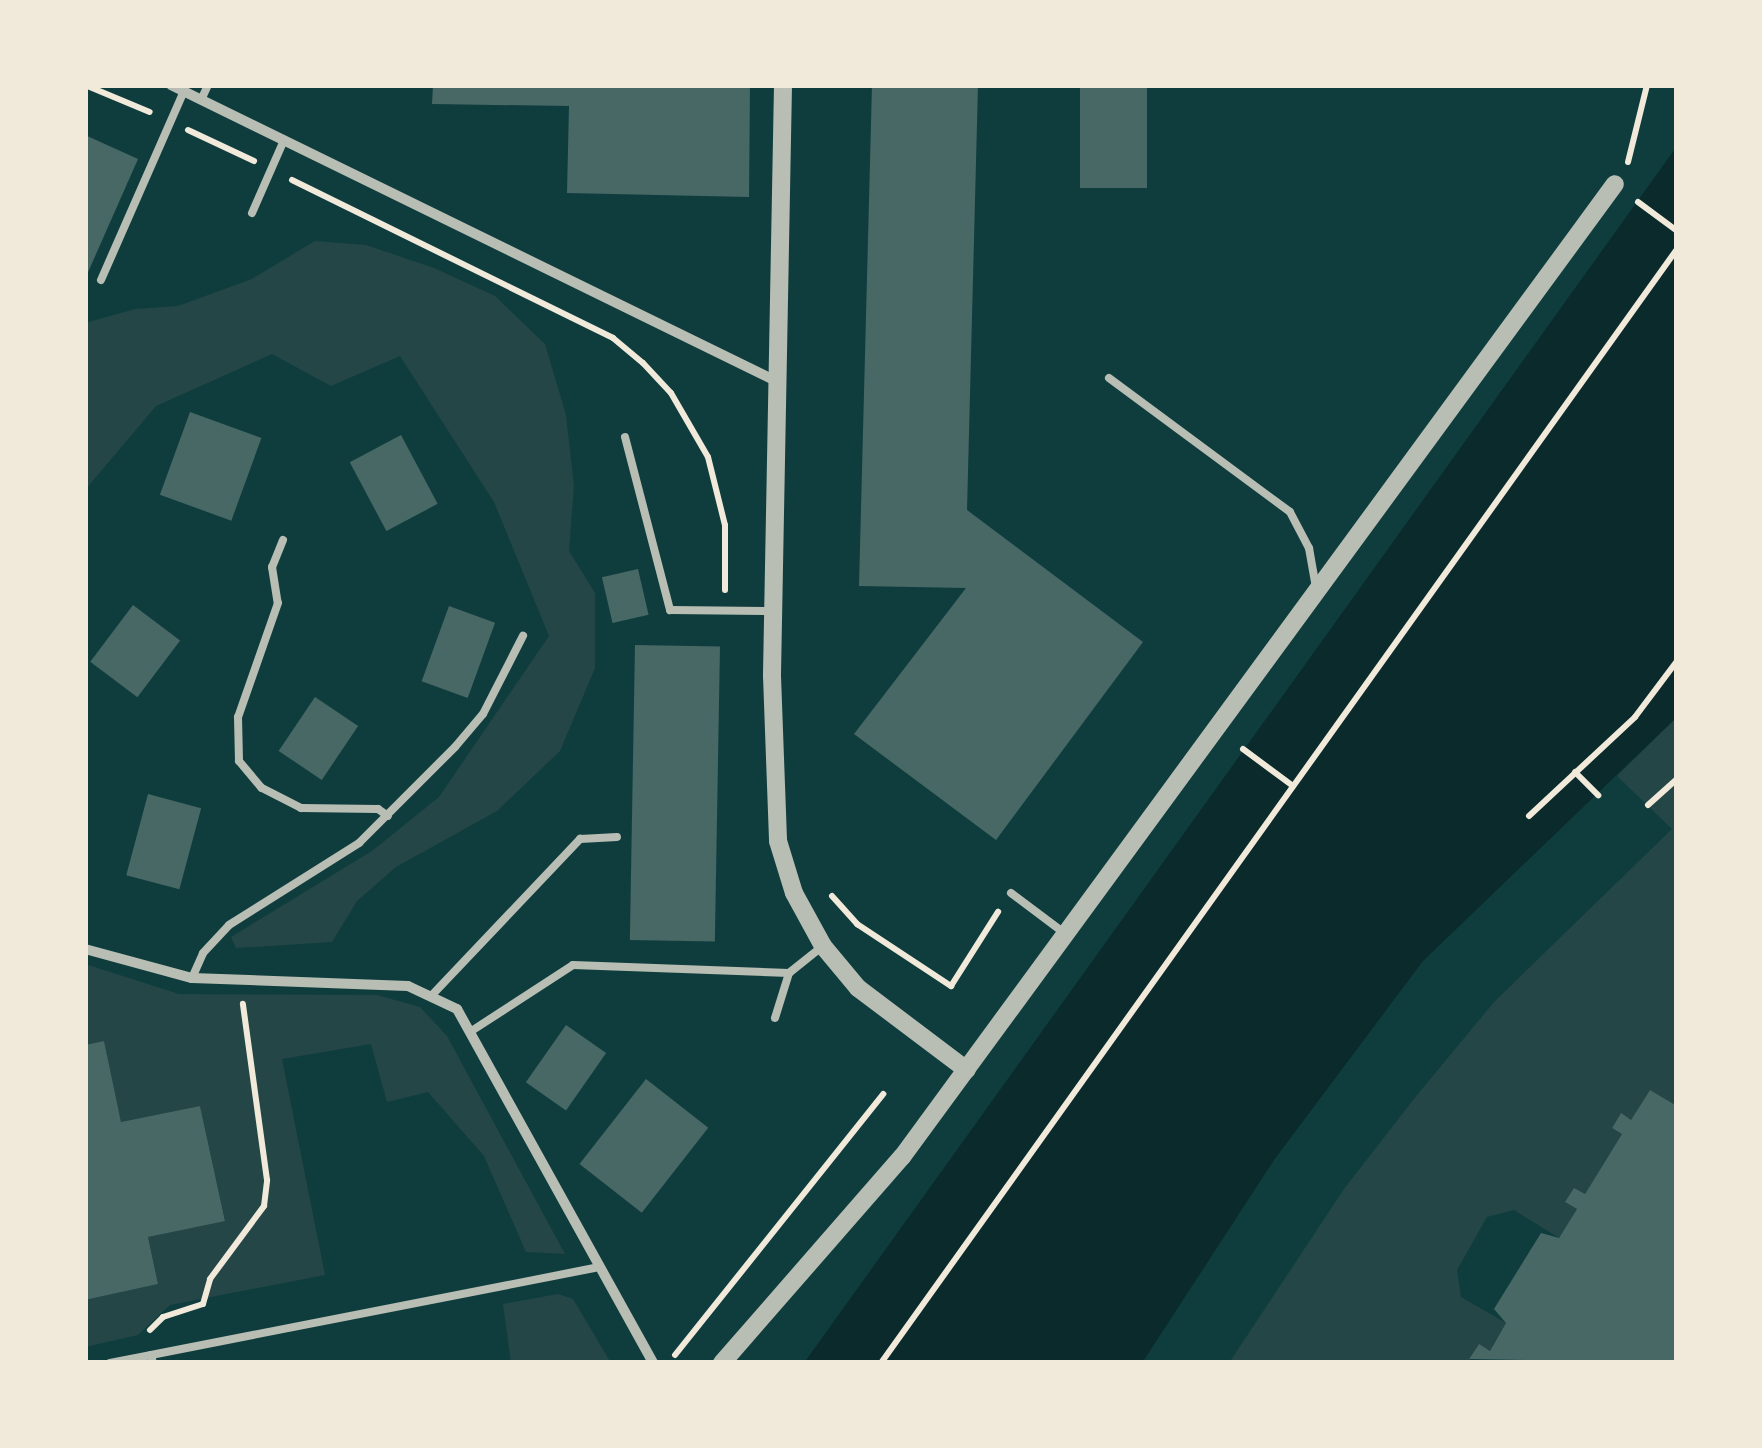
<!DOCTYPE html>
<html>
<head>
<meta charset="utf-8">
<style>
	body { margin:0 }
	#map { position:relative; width:1762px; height:1448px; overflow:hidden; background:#0f3d3e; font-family:"DejaVu Sans",sans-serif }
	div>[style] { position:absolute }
	.green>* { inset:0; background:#244646 }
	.water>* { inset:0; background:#0a2a2b }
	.building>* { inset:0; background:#486865; transform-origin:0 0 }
	.path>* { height:6px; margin:-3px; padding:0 3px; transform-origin:3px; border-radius:3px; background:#f1e9da }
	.service>* { height:8px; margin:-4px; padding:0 4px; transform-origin:4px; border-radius:4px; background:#b8beb3 }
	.minor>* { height:10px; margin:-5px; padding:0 5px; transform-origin:5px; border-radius:5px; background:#b8beb3 }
	.tertiary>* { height:18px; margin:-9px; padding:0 9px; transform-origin:9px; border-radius:9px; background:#b8beb3 }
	span { translate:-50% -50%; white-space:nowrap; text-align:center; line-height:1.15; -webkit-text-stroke:9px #f1e9da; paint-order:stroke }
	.frame { position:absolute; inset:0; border:88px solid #f1e9da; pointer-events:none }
</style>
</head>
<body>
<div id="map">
	<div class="green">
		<i style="clip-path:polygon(315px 241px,366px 245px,434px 268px,495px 296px,545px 344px,566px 415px,574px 486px,569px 551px,595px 593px,595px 668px,560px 751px,497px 811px,396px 867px,357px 901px,332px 942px,236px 948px,231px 937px,372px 851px,439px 797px,549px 636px,494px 502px,400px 356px,331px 386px,272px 354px,156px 406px,85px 490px,85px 323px,135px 309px,178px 306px,252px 279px)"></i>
		<i style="clip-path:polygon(1677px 717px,1677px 1106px,1650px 1090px,1631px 1120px,1620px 1114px,1612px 1128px,1622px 1134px,1585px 1194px,1566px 1203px,1577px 1209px,1559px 1238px,1514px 1210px,1487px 1217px,1457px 1270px,1461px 1297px,1506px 1323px,1490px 1351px,1478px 1345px,1469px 1359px,1476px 1363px,1229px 1363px,1344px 1189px,1417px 1095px,1495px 1001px,1672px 829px,1617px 776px)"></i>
		<i style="clip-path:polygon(85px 964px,179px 994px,377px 995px,420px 1007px,447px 1036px,565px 1254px,526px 1252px,484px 1156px,428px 1092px,387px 1102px,371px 1044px,282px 1059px,325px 1275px,170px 1305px,138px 1335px,85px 1347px,85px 1300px,158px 1284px,148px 1237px,225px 1220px,200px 1106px,121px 1122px,104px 1041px,85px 1045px)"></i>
		<i style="clip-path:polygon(558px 1294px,573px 1299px,611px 1363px,511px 1363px,503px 1304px)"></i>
	</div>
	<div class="water">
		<i style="clip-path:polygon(1677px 146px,1677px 717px,1423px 961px,1274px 1160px,1142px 1363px,804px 1363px)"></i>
	</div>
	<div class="building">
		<i style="clip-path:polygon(433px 85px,750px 85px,749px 197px,567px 193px,569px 106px,432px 104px)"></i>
		<i style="clip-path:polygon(872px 85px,978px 85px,967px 510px,1143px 642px,996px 840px,854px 734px,966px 588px,859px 586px)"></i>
		<i style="left:1080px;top:85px;width:67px;height:103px"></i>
		<i style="clip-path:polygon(85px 135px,138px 159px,85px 279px)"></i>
		<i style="left:190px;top:412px;width:76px;height:88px;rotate:20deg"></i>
		<i style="left:401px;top:435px;width:78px;height:58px;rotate:62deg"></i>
		<i style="left:638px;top:569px;width:47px;height:37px;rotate:77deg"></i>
		<i style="left:133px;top:605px;width:59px;height:71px;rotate:37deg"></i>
		<i style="left:449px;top:606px;width:49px;height:80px;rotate:20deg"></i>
		<i style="left:635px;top:645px;width:85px;height:295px;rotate:1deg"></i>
		<i style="left:315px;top:697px;width:52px;height:65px;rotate:34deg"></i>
		<i style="left:148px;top:794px;width:55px;height:84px;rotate:15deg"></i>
		<i style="left:566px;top:1025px;width:49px;height:70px;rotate:35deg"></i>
		<i style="clip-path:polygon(104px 1041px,121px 1122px,200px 1106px,225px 1221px,148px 1237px,158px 1284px,85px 1300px,85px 1045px)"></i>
		<i style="left:646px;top:1079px;width:79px;height:108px;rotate:38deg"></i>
		<i style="clip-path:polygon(1650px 1090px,1677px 1106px,1677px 1363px,1469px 1359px,1479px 1344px,1490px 1351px,1506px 1323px,1494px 1309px,1541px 1233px,1559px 1238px,1577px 1209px,1565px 1202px,1574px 1188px,1585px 1194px,1622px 1134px,1612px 1128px,1621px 1113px,1631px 1120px)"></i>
	</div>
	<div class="path">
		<i style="left:85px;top:85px;width:70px;rotate:22.6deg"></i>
		<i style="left:188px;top:130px;width:73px;rotate:25.2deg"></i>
		<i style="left:1628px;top:162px;width:79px;rotate:-76.1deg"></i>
		<i style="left:292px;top:180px;width:358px;rotate:26.2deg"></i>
		<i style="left:613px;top:338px;width:39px;rotate:40deg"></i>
		<i style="left:643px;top:363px;width:41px;rotate:47deg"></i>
		<i style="left:671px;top:393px;width:74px;rotate:60deg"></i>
		<i style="left:708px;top:457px;width:70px;rotate:76deg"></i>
		<i style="left:725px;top:525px;width:65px;rotate:90deg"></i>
		<i style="left:1638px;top:202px;width:49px;rotate:36.6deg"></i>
		<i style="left:1243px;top:749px;width:62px;rotate:36.5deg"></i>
		<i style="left:1575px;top:772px;width:33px;rotate:45deg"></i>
		<i style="left:1648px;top:805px;width:39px;rotate:-42deg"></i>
		<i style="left:1529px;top:816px;width:145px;rotate:-43deg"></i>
		<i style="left:1635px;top:717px;width:70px;rotate:-53.1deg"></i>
		<i style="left:832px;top:896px;width:38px;rotate:48deg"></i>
		<i style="left:857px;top:924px;width:113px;rotate:33.4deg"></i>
		<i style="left:951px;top:986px;width:88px;rotate:-57.6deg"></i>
		<i style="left:150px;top:1330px;width:18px;rotate:-45deg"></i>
		<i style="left:163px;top:1317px;width:42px;rotate:-18deg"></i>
		<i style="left:203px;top:1304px;width:26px;rotate:-74deg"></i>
		<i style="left:210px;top:1279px;width:91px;rotate:-53.5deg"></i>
		<i style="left:264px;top:1206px;width:26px;rotate:-83deg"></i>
		<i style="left:267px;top:1180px;width:178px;rotate:-97.8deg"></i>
		<i style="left:675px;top:1355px;width:334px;rotate:-51.4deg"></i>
		<i style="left:881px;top:1363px;width:1369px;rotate:-54.45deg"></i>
	</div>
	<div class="service">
		<i style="left:201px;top:100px;width:17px;rotate:-65deg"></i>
		<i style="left:252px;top:213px;width:80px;rotate:-66.3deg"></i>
		<i style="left:101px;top:280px;width:206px;rotate:-66.3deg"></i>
		<i style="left:1109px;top:378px;width:225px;rotate:36.5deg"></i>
		<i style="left:1290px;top:512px;width:41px;rotate:62.2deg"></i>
		<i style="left:1309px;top:548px;width:40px;rotate:80deg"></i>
		<i style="left:625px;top:437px;width:179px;rotate:75.4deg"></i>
		<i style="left:670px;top:610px;width:103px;rotate:0.6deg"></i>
		<i style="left:283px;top:540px;width:29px;rotate:112deg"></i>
		<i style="left:272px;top:567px;width:36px;rotate:81deg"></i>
		<i style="left:278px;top:603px;width:121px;rotate:109.3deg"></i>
		<i style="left:238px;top:717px;width:44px;rotate:88.7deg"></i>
		<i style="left:239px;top:761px;width:35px;rotate:50deg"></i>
		<i style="left:262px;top:788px;width:44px;rotate:27.1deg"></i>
		<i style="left:301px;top:808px;width:77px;rotate:0.7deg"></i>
		<i style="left:378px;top:809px;width:12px;rotate:35deg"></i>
		<i style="left:1011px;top:893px;width:65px;rotate:36.9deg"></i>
		<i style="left:192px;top:978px;width:27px;rotate:-66deg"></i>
		<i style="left:203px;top:953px;width:38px;rotate:-47deg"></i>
		<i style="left:229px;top:925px;width:154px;rotate:-32.2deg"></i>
		<i style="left:359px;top:843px;width:136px;rotate:-45deg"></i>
		<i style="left:455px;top:747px;width:43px;rotate:-49.7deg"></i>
		<i style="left:483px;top:714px;width:88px;rotate:-62.9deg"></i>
		<i style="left:433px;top:994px;width:214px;rotate:-46.5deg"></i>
		<i style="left:580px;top:839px;width:37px;rotate:-3deg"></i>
		<i style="left:775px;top:1018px;width:47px;rotate:-72.7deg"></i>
		<i style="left:789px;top:973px;width:43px;rotate:-38.5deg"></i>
		<i style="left:473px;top:1030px;width:119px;rotate:-33deg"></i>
		<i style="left:573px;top:965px;width:216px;rotate:2.1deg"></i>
		<i style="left:110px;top:1363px;width:42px;rotate:-11deg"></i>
		<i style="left:153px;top:1363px;width:8px;rotate:-104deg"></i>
		<i style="left:151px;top:1355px;width:453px;rotate:-11.1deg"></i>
	</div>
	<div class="minor">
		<i style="left:171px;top:85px;width:674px;rotate:26.07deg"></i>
		<i style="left:85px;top:949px;width:111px;rotate:15.2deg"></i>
		<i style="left:192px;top:978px;width:216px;rotate:2.1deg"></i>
		<i style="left:408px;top:986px;width:54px;rotate:25.1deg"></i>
		<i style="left:457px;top:1009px;width:405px;rotate:61deg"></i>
	</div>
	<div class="tertiary">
		<i style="left:783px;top:85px;width:591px;rotate:91.07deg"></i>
		<i style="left:772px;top:676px;width:165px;rotate:87.9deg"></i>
		<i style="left:778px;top:841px;width:54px;rotate:72.9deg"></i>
		<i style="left:794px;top:893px;width:60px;rotate:61.3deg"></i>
		<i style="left:823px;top:946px;width:55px;rotate:50.2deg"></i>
		<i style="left:858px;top:988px;width:136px;rotate:37deg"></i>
		<i style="left:722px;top:1363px;width:274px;rotate:-48.9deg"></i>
		<i style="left:902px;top:1157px;width:1206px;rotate:-53.77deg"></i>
	</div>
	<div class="frame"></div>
</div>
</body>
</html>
